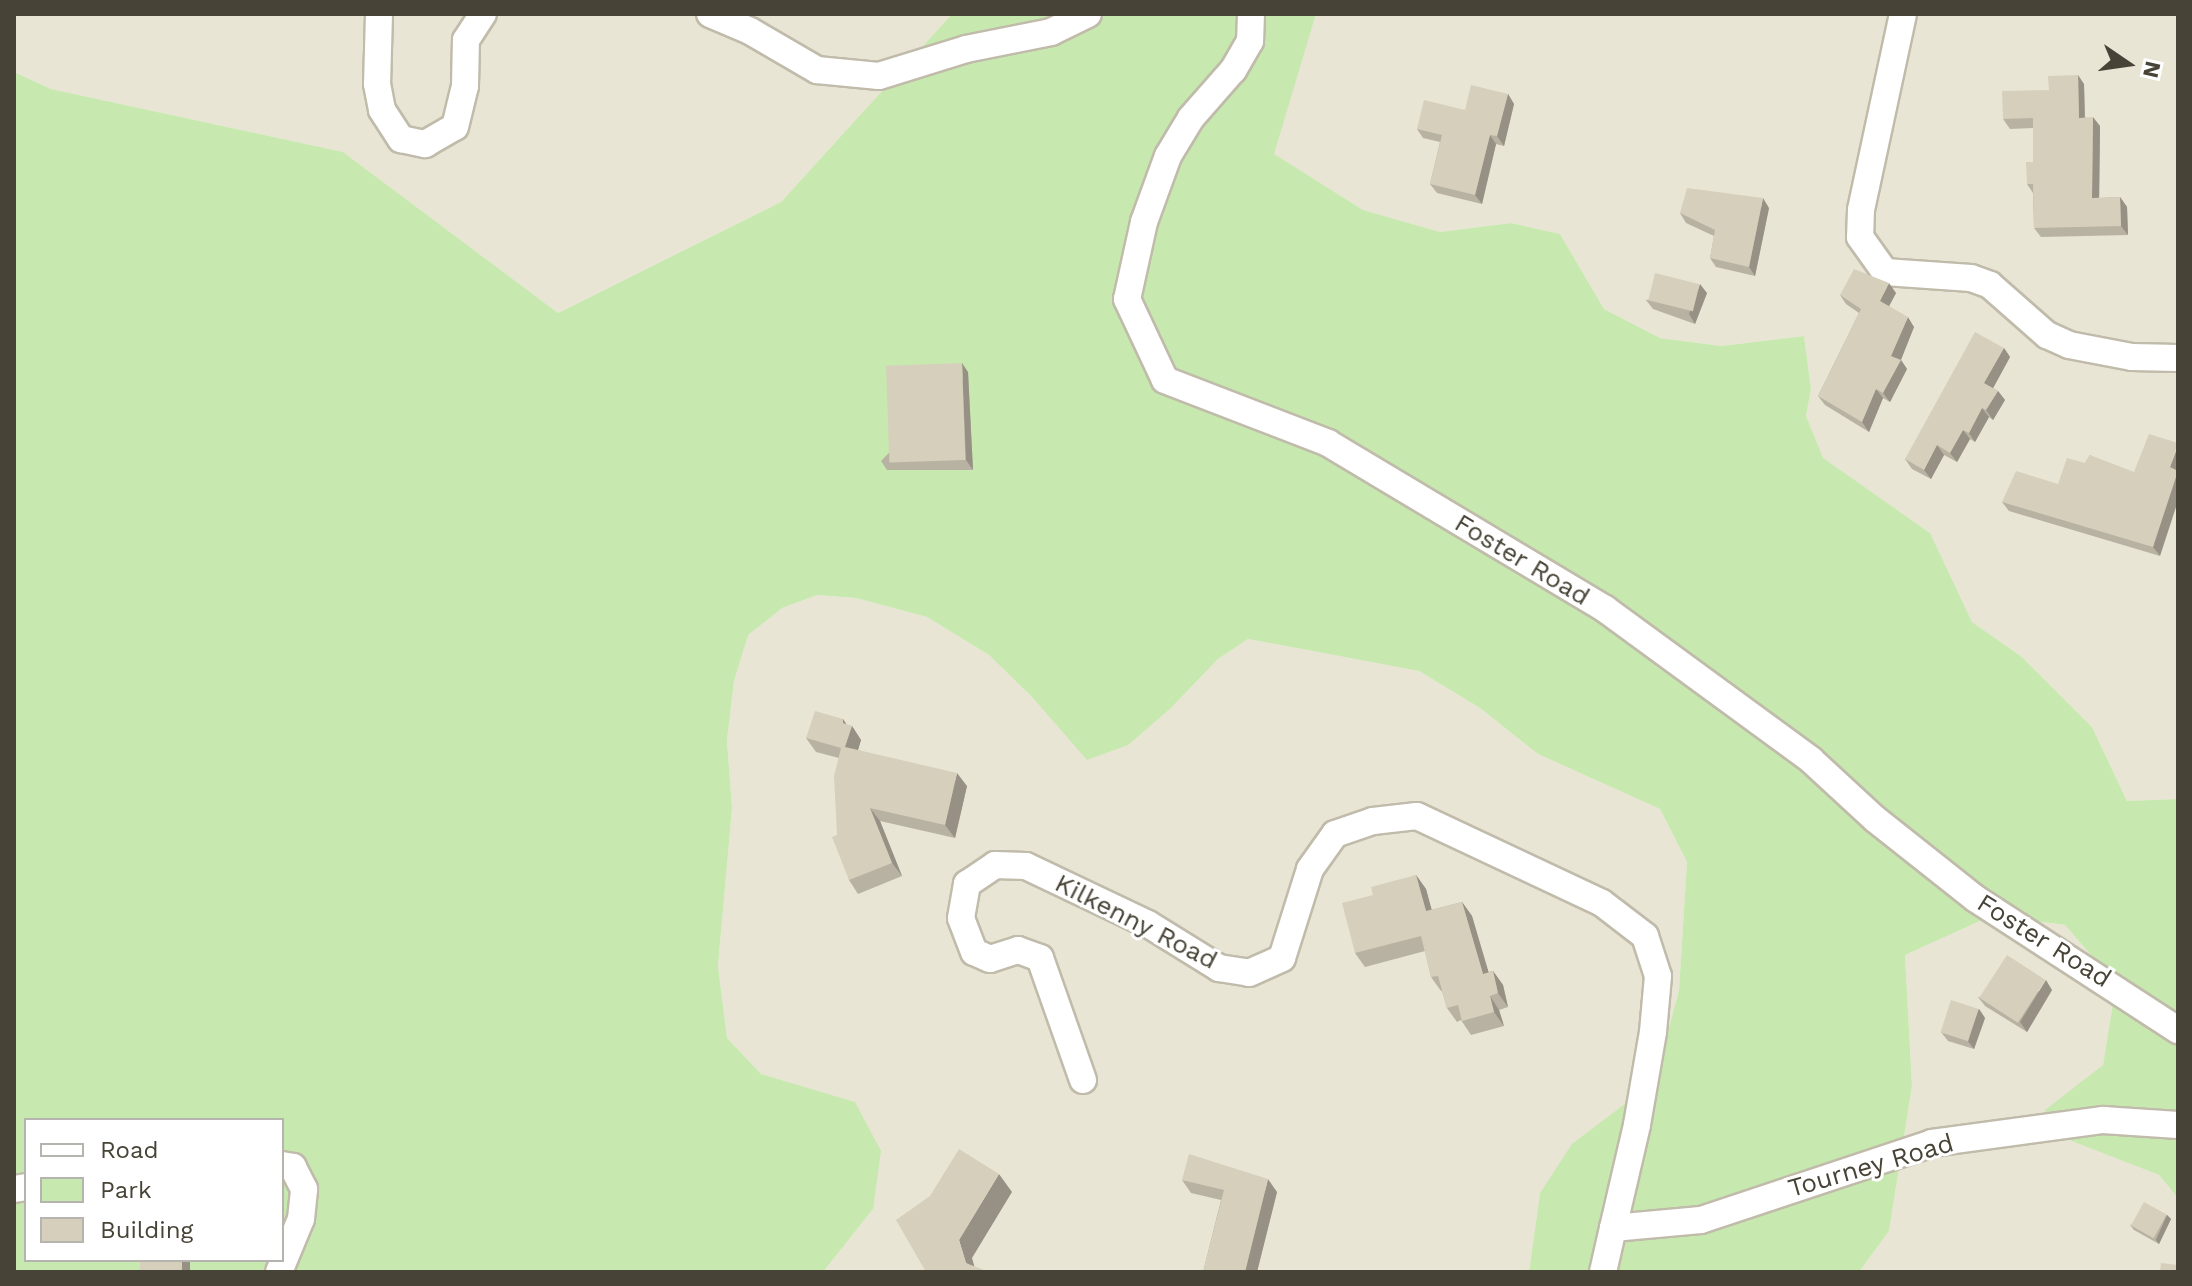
<!DOCTYPE html>
<html>
<head>
<meta charset="utf-8">
<style>
	body { margin:0 }
	#map { position:relative; width:2192px; height:1286px; overflow:hidden; background:#f4f2e7; font-family:"Work Sans",sans-serif }
	div>[style] { position:absolute }
	.residential>* { inset:0; background:#e8e5d5 }
	.green>* { inset:0; background:#c7e9af }
	.roads { filter:drop-shadow(2px 0 #c0bbaa) drop-shadow(-2px 0 #c0bbaa) drop-shadow(0 2px #c0bbaa) drop-shadow(0 -2px #c0bbaa) }
	.minor>* { height:26px; margin:-13px; padding:0 13px; transform-origin:13px; border-radius:13px; background:#fff }
	.wall>* { inset:0; background:#b8b2a2 }
	.shaded-wall>* { inset:0; background:#969184; transform-origin:0 0 }
	.building>* { inset:0; background:#d6cfbc; transform-origin:0 0 }
	span { translate:-50% -50%; white-space:nowrap; text-align:center; line-height:1.15; -webkit-text-stroke:6px #fff; paint-order:stroke }
	.street-label { font-size:26px; color:#474336 }
	.frame { position:absolute; inset:0; border:16px solid #474336; pointer-events:none }
	.legend { position:absolute; left:24px; top:1118px; width:260px; height:144px; box-sizing:border-box; background:#fff; border:2px solid #b5b4af; margin:0; padding:10px 14px; list-style:none; font-size:24px; color:#474336 }
	.legend li { display:flex; align-items:center; gap:16px; height:40px }
	.legend b { width:40px; border:2px solid #b5b4af }
	.north { position:absolute; left:2088px; top:24px; width:80px; height:80px; -webkit-text-stroke:6px #fff; paint-order:stroke; rotate:103deg; font-size:22px; font-weight:700; line-height:32px; text-align:center; color:#474336 }
	.north::after { content:''; display:block; margin:auto; width:28px; height:36px; background:#474336; clip-path:polygon(50% 0,100% 100%,50% 72%,0 100%) }
</style>
</head>
<body>
<div id="map">
	<div class="residential">
		<i style="clip-path:polygon(14px 14px,952px 14px,781px 202px,558px 313px,343px 152px,51px 89px,14px 72px)"></i>
		<i style="clip-path:polygon(1316px 14px,2178px 14px,2178px 799px,2127px 801px,2092px 727px,2022px 657px,1972px 622px,1929px 532px,1823px 459px,1806px 416px,1811px 389px,1804px 336px,1721px 346px,1660px 338px,1604px 309px,1560px 234px,1511px 223px,1440px 232px,1363px 210px,1273px 154px)"></i>
		<i style="clip-path:polygon(817px 595px,856px 598px,927px 617px,989px 655px,1033px 698px,1128px 744px,1171px 708px,1218px 659px,1248px 639px,1419px 671px,1480px 708px,1538px 754px,1660px 809px,1687px 862px,1679px 990px,1655px 1082px,1540px 1193px,1529px 1272px,823px 1272px,873px 1209px,854px 1102px,761px 1074px,727px 1038px,718px 966px,732px 808px,727px 740px,734px 681px,747px 635px,782px 608px)"></i>
		<i style="clip-path:polygon(1993px 915px,2065px 925px,2116px 984px,2103px 1065px,2055px 1134px,2159px 1175px,2178px 1198px,2178px 1272px,1859px 1272px,1889px 1231px,1912px 1086px,1905px 955px)"></i>
	</div>
	<div class="green">
		<i style="clip-path:polygon(evenodd,952px 14px,1316px 14px,1274px 154px,1363px 210px,1440px 232px,1511px 223px,1560px 234px,1604px 309px,1660px 338px,1721px 346px,1804px 336px,1811px 389px,1806px 416px,1823px 458px,1930px 533px,1972px 622px,2022px 657px,2092px 727px,2127px 801px,2178px 799px,2178px 1198px,2159px 1175px,2054px 1134px,2045px 1110px,2103px 1065px,2116px 984px,2065px 925px,1993px 915px,1905px 955px,1912px 1086px,1889px 1231px,1859px 1272px,1529px 1272px,1540px 1193px,1572px 1144px,1655px 1081px,1679px 990px,1687px 862px,1660px 809px,1538px 754px,1480px 708px,1419px 671px,1248px 639px,1218px 659px,1171px 708px,1128px 745px,1087px 760px,1033px 698px,989px 655px,927px 617px,856px 598px,817px 595px,782px 608px,748px 635px,734px 681px,727px 740px,732px 808px,718px 966px,727px 1038px,761px 1074px,855px 1102px,881px 1151px,873px 1209px,823px 1272px,14px 1272px,14px 72px,51px 89px,343px 152px,558px 313px,781px 202px,952px 14px,26px 1120px,282px 1120px,282px 1260px,26px 1260px,26px 1120px)"></i>
	</div>
	<div class="roads">
		<div class="minor">
			<i style="left:379px;top:14px;width:70px;rotate:91.6deg"></i>
			<i style="left:377px;top:84px;width:26px;rotate:79deg"></i>
			<i style="left:382px;top:110px;width:35px;rotate:57deg"></i>
			<i style="left:401px;top:139px;width:25px;rotate:12deg"></i>
			<i style="left:425px;top:144px;width:34px;rotate:-30deg"></i>
			<i style="left:455px;top:127px;width:42px;rotate:-76.3deg"></i>
			<i style="left:465px;top:86px;width:46px;rotate:-88.8deg"></i>
			<i style="left:466px;top:40px;width:31px;rotate:-57deg"></i>
			<i style="left:710px;top:14px;width:43px;rotate:23deg"></i>
			<i style="left:750px;top:31px;width:78px;rotate:30.2deg"></i>
			<i style="left:817px;top:70px;width:62px;rotate:5.5deg"></i>
			<i style="left:879px;top:76px;width:91px;rotate:-17.2deg"></i>
			<i style="left:966px;top:49px;width:87px;rotate:-11.3deg"></i>
			<i style="left:1051px;top:32px;width:41px;rotate:-25.9deg"></i>
			<i style="left:1251px;top:14px;width:27px;rotate:92deg"></i>
			<i style="left:1250px;top:41px;width:34px;rotate:120deg"></i>
			<i style="left:1233px;top:70px;width:64px;rotate:131.2deg"></i>
			<i style="left:1191px;top:118px;width:44px;rotate:121.2deg"></i>
			<i style="left:1168px;top:156px;width:70px;rotate:110deg"></i>
			<i style="left:1144px;top:222px;width:79px;rotate:102.4deg"></i>
			<i style="left:1127px;top:299px;width:89px;rotate:64.9deg"></i>
			<i style="left:1165px;top:380px;width:175px;rotate:21.1deg"></i>
			<i style="left:1328px;top:443px;width:323px;rotate:30.9deg"></i>
			<i style="left:1605px;top:609px;width:255px;rotate:36.2deg"></i>
			<i style="left:1811px;top:760px;width:87px;rotate:42.7deg"></i>
			<i style="left:1875px;top:819px;width:129px;rotate:38.4deg"></i>
			<i style="left:1976px;top:899px;width:241px;rotate:33deg"></i>
			<i style="left:1903px;top:14px;width:200px;rotate:102.1deg"></i>
			<i style="left:1861px;top:210px;width:27px;rotate:92deg"></i>
			<i style="left:1860px;top:237px;width:43px;rotate:54.5deg"></i>
			<i style="left:1885px;top:272px;width:86px;rotate:4deg"></i>
			<i style="left:1971px;top:278px;width:20px;rotate:20deg"></i>
			<i style="left:1990px;top:285px;width:76px;rotate:41.3deg"></i>
			<i style="left:2047px;top:335px;width:24px;rotate:24deg"></i>
			<i style="left:2069px;top:345px;width:64px;rotate:10.8deg"></i>
			<i style="left:2132px;top:357px;width:46px;rotate:1.2deg"></i>
			<i style="left:1083px;top:1080px;width:129px;rotate:-109.4deg"></i>
			<i style="left:1040px;top:958px;width:23px;rotate:-160deg"></i>
			<i style="left:1018px;top:950px;width:29px;rotate:162deg"></i>
			<i style="left:990px;top:959px;width:17px;rotate:-156deg"></i>
			<i style="left:974px;top:952px;width:36px;rotate:-111deg"></i>
			<i style="left:961px;top:918px;width:35px;rotate:-80deg"></i>
			<i style="left:967px;top:884px;width:34px;rotate:-34deg"></i>
			<i style="left:995px;top:865px;width:31px;rotate:2deg"></i>
			<i style="left:1026px;top:866px;width:135px;rotate:25.4deg"></i>
			<i style="left:1148px;top:924px;width:84px;rotate:31.8deg"></i>
			<i style="left:1219px;top:968px;width:30px;rotate:9deg"></i>
			<i style="left:1249px;top:973px;width:36px;rotate:-24deg"></i>
			<i style="left:1282px;top:958px;width:93px;rotate:-72.5deg"></i>
			<i style="left:1310px;top:869px;width:43px;rotate:-54.5deg"></i>
			<i style="left:1335px;top:834px;width:40px;rotate:-18.9deg"></i>
			<i style="left:1373px;top:821px;width:44px;rotate:-6.5deg"></i>
			<i style="left:1417px;top:816px;width:204px;rotate:25.2deg"></i>
			<i style="left:1602px;top:903px;width:54px;rotate:37.5deg"></i>
			<i style="left:1645px;top:936px;width:42px;rotate:72deg"></i>
			<i style="left:1658px;top:976px;width:56px;rotate:95.1deg"></i>
			<i style="left:1653px;top:1032px;width:94px;rotate:99.8deg"></i>
			<i style="left:1637px;top:1125px;width:106px;rotate:103.1deg"></i>
			<i style="left:14px;top:1189px;width:12px;rotate:-9deg"></i>
			<i style="left:279px;top:1272px;width:57px;rotate:-67.5deg"></i>
			<i style="left:301px;top:1219px;width:30px;rotate:-84deg"></i>
			<i style="left:304px;top:1189px;width:25px;rotate:-117deg"></i>
			<i style="left:293px;top:1167px;width:11px;rotate:-170deg"></i>
			<i style="left:1603px;top:1272px;width:45px;rotate:-77.2deg"></i>
			<i style="left:1613px;top:1228px;width:88px;rotate:-5.2deg"></i>
			<i style="left:1701px;top:1220px;width:243px;rotate:-18.4deg"></i>
			<i style="left:1932px;top:1143px;width:173px;rotate:-7.7deg"></i>
			<i style="left:2103px;top:1120px;width:75px;rotate:3.8deg"></i>
		</div>
	</div>
	<div class="wall">
		<i style="clip-path:polygon(2084px 84px,2085px 117px,2100px 126px,2099px 198px,2120px 197px,2127px 207px,2128px 235px,2041px 237px,2034px 228px,2033px 193px,2027px 184px,2033px 162px,2033px 128px,2010px 129px,2003px 119px,2049px 90px)"></i>
		<i style="clip-path:polygon(1508px 94px,1514px 104px,1504px 146px,1496px 144px,1482px 204px,1437px 193px,1430px 184px,1440px 142px,1423px 138px,1417px 129px)"></i>
		<i style="clip-path:polygon(1769px 208px,1755px 276px,1716px 267px,1710px 258px,1714px 236px,1686px 223px,1680px 213px)"></i>
		<i style="clip-path:polygon(1707px 293px,1695px 324px,1653px 309px,1646px 300px)"></i>
		<i style="clip-path:polygon(1896px 293px,1889px 306px,1914px 327px,1901px 360px,1907px 369px,1890px 402px,1883px 398px,1869px 432px,1825px 405px,1818px 396px,1859px 313px,1846px 304px,1840px 295px)"></i>
		<i style="clip-path:polygon(2004px 348px,2010px 357px,1993px 388px,1998px 391px,2005px 400px,1993px 420px,1989px 417px,1975px 442px,1970px 439px,1957px 462px,1944px 455px,1931px 479px,1912px 469px,1905px 459px)"></i>
		<i style="clip-path:polygon(968px 372px,973px 470px,887px 470px,881px 461px)"></i>
		<i style="clip-path:polygon(2090px 455px,2160px 556px,2009px 511px,2002px 502px,2058px 484px,2085px 463px)"></i>
		<i style="clip-path:polygon(843px 719px,847px 725px,852px 726px,861px 740px,858px 750px,967px 786px,955px 838px,880px 821px,902px 876px,858px 894px,849px 880px,837px 835px,839px 758px,816px 752px,806px 738px)"></i>
		<i style="clip-path:polygon(1416px 875px,1426px 889px,1431px 910px,1462px 902px,1472px 916px,1488px 972px,1493px 971px,1503px 985px,1508px 1007px,1499px 1010px,1504px 1026px,1471px 1035px,1461px 1020px,1457px 1022px,1447px 1008px,1442px 991px,1441px 991px,1431px 977px,1425px 951px,1365px 967px,1355px 953px,1373px 895px)"></i>
		<i style="clip-path:polygon(2052px 990px,2027px 1032px,1985px 1006px,1978px 997px)"></i>
		<i style="clip-path:polygon(1979px 1009px,1985px 1018px,1974px 1049px,1948px 1041px,1941px 1032px)"></i>
		<i style="clip-path:polygon(1182px 1180px,1277px 1192px,1257px 1272px,1203px 1272px,1221px 1200px,1191px 1193px)"></i>
		<i style="clip-path:polygon(2167px 1215px,2171px 1219px,2159px 1244px,2134px 1230px,2130px 1225px)"></i>
	</div>
	<div class="shaded-wall">
		<i style="clip-path:polygon(2078px 75px,2084px 84px,2085px 127px,2079px 118px)"></i>
		<i style="clip-path:polygon(1508px 94px,1514px 104px,1504px 146px,1497px 136px)"></i>
		<i style="clip-path:polygon(2093px 117px,2100px 126px,2099px 208px,2092px 198px)"></i>
		<i style="clip-path:polygon(1490px 135px,1496px 144px,1482px 204px,1475px 195px)"></i>
		<i style="clip-path:polygon(2120px 197px,2127px 207px,2128px 235px,2121px 226px)"></i>
		<i style="clip-path:polygon(1763px 198px,1769px 208px,1755px 276px,1749px 267px)"></i>
		<i style="clip-path:polygon(1889px 283px,1896px 293px,1887px 310px,1880px 301px)"></i>
		<i style="clip-path:polygon(1700px 284px,1707px 293px,1695px 324px,1689px 314px)"></i>
		<i style="clip-path:polygon(1908px 317px,1914px 327px,1900px 362px,1901px 360px,1907px 369px,1890px 402px,1883px 393px,1891px 356px)"></i>
		<i style="clip-path:polygon(2004px 348px,2010px 357px,1991px 392px,1984px 383px)"></i>
		<i style="clip-path:polygon(962px 363px,968px 372px,973px 470px,966px 460px)"></i>
		<i style="clip-path:polygon(1876px 389px,1883px 398px,1869px 432px,1862px 422px)"></i>
		<i style="clip-path:polygon(1998px 391px,2005px 400px,1993px 420px,1986px 410px)"></i>
		<i style="clip-path:polygon(1982px 408px,1989px 417px,1975px 442px,1969px 433px)"></i>
		<i style="clip-path:polygon(1963px 430px,1970px 439px,1957px 462px,1950px 453px)"></i>
		<i style="clip-path:polygon(1937px 445px,1944px 455px,1931px 479px,1924px 470px)"></i>
		<i style="clip-path:polygon(2178px 446px,2178px 501px,2160px 556px,2153px 547px,2170px 467px)"></i>
		<i style="clip-path:polygon(843px 719px,850px 730px,852px 726px,861px 740px,855px 760px,845px 747px,843px 723px)"></i>
		<i style="clip-path:polygon(957px 773px,967px 786px,955px 838px,945px 825px)"></i>
		<i style="clip-path:polygon(870px 808px,880px 821px,902px 876px,892px 863px)"></i>
		<i style="clip-path:polygon(1416px 875px,1426px 889px,1436px 925px,1426px 911px)"></i>
		<i style="clip-path:polygon(1462px 902px,1472px 916px,1493px 987px,1483px 974px)"></i>
		<i style="clip-path:polygon(1493px 971px,1503px 985px,1508px 1007px,1498px 993px)"></i>
		<i style="clip-path:polygon(2046px 980px,2052px 990px,2027px 1032px,2020px 1022px)"></i>
		<i style="clip-path:polygon(1490px 996px,1499px 1010px,1504px 1026px,1494px 1012px)"></i>
		<i style="clip-path:polygon(1979px 1009px,1985px 1018px,1974px 1049px,1967px 1040px)"></i>
		<i style="clip-path:polygon(999px 1174px,1012px 1192px,972px 1258px,976px 1272px,966px 1263px,959px 1240px)"></i>
		<i style="clip-path:polygon(1268px 1179px,1277px 1192px,1257px 1272px,1245px 1272px)"></i>
		<i style="clip-path:polygon(2167px 1215px,2171px 1219px,2159px 1244px,2156px 1240px)"></i>
		<i style="left:182px;top:1260px;width:8px;height:12px"></i>
	</div>
	<div class="building">
		<i style="clip-path:polygon(2078px 75px,2079px 118px,2093px 117px,2092px 198px,2120px 197px,2121px 226px,2034px 228px,2033px 184px,2027px 184px,2026px 162px,2033px 162px,2033px 118px,2003px 119px,2002px 91px,2049px 90px,2048px 76px)"></i>
		<i style="clip-path:polygon(1471px 85px,1508px 94px,1497px 136px,1490px 135px,1475px 195px,1430px 184px,1442px 135px,1417px 129px,1424px 100px,1465px 110px)"></i>
		<i style="clip-path:polygon(1687px 188px,1763px 198px,1749px 267px,1710px 258px,1715px 230px,1680px 213px)"></i>
		<i style="clip-path:polygon(1854px 269px,1889px 283px,1880px 301px,1908px 317px,1891px 356px,1901px 360px,1883px 393px,1876px 389px,1862px 422px,1818px 396px,1861px 309px,1840px 295px)"></i>
		<i style="left:1655px;top:273px;width:46px;height:28px;rotate:14deg"></i>
		<i style="clip-path:polygon(1975px 332px,2004px 348px,1984px 383px,1998px 391px,1986px 410px,1982px 408px,1969px 433px,1963px 430px,1950px 453px,1937px 445px,1924px 470px,1905px 459px)"></i>
		<i style="left:962px;top:363px;width:97px;height:76px;rotate:88deg"></i>
		<i style="clip-path:polygon(2149px 434px,2178px 443px,2170px 467px,2178px 471px,2153px 547px,2002px 502px,2016px 471px,2058px 484px,2067px 458px,2085px 463px,2090px 455px,2134px 472px)"></i>
		<i style="clip-path:polygon(815px 711px,843px 719px,843px 723px,852px 726px,845px 747px,957px 773px,945px 825px,870px 808px,892px 863px,849px 880px,832px 837px,837px 835px,834px 776px,841px 748px,806px 738px)"></i>
		<i style="clip-path:polygon(1416px 875px,1426px 911px,1462px 902px,1483px 974px,1493px 971px,1498px 993px,1490px 996px,1494px 1012px,1462px 1021px,1458px 1005px,1447px 1008px,1438px 976px,1431px 977px,1421px 936px,1355px 953px,1342px 903px,1373px 895px,1371px 887px)"></i>
		<i style="left:2007px;top:955px;width:46px;height:51px;rotate:33deg"></i>
		<i style="left:1951px;top:1000px;width:29px;height:34px;rotate:18deg"></i>
		<i style="clip-path:polygon(959px 1149px,999px 1174px,959px 1240px,966px 1263px,989px 1272px,926px 1272px,896px 1220px,930px 1196px)"></i>
		<i style="clip-path:polygon(1189px 1154px,1268px 1179px,1245px 1272px,1203px 1272px,1224px 1190px,1182px 1180px)"></i>
		<i style="left:2144px;top:1202px;width:26px;height:27px;rotate:29deg"></i>
		<i style="left:140px;top:1260px;width:42px;height:12px"></i>
		<i style="clip-path:polygon(2161px 1263px,2178px 1265px,2178px 1272px,2160px 1272px)"></i>
	</div>
	<div class="street-label">
		<span style="left:1522px;top:560px;rotate:31deg">Foster Road</span>
		<span style="left:1136px;top:922px;rotate:27deg">Kilkenny Road</span>
		<span style="left:2044px;top:941px;rotate:32deg">Foster Road</span>
		<span style="left:1871px;top:1166px;rotate:-16deg">Tourney Road</span>
	</div>
	<div class="frame"></div>
	<ul class="legend">
	<li><b style="height:10px;background:#fff"></b>Road</li>
	<li><b style="height:22px;background:#c7e9af"></b>Park</li>
	<li><b style="height:22px;background:#d6cfbc"></b>Building</li>
	</ul>
	<div class="north">N</div>
</div>
</body>
</html>
